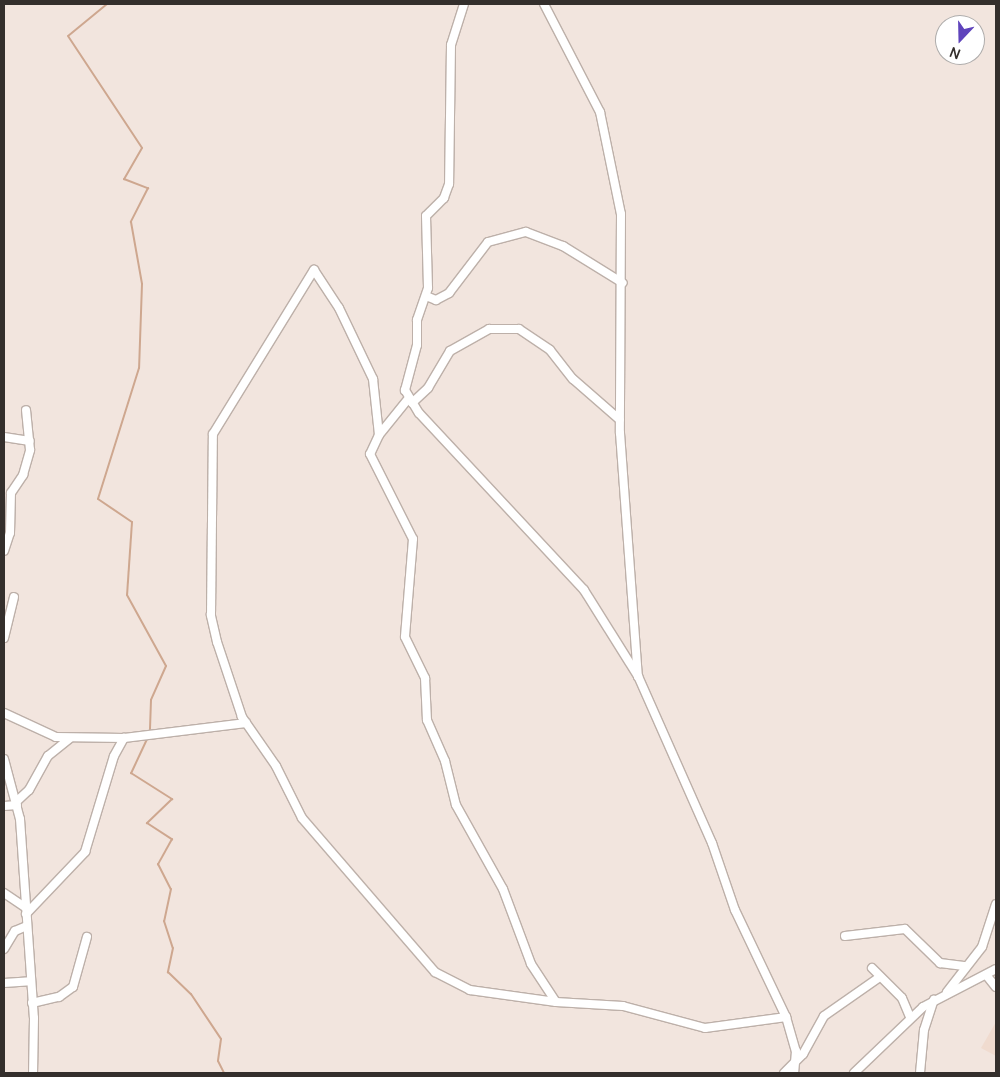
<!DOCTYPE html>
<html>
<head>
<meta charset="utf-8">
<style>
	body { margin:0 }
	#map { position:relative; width:1000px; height:1077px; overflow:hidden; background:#f2e5de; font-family:Manrope,sans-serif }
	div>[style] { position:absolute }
	.built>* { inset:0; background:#f0dbcf }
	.stream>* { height:2px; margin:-1px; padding:0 1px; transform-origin:1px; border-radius:1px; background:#cea78f }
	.roads { filter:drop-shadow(1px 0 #bdb0a9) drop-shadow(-1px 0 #bdb0a9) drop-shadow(0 1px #bdb0a9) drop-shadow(0 -1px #bdb0a9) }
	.minor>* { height:8px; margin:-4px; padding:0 4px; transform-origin:4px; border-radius:4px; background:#fff }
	span { translate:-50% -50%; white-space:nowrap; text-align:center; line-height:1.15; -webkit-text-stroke:4px #fff; paint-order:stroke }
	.frame { position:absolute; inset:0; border:5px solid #342f2c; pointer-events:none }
	.north { position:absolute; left:935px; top:15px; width:50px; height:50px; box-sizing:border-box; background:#fff; border:1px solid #aeacab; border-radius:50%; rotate:201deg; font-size:14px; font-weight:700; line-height:20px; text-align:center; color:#342f2c }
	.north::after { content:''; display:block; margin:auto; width:18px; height:22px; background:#5f44bc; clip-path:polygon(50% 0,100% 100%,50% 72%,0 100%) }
</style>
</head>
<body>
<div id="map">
	<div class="built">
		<i style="clip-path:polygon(996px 1022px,996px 1056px,981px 1048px)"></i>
	</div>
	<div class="stream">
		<i style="left:107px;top:4px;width:50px;rotate:140.6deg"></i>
		<i style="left:68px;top:36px;width:134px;rotate:56.5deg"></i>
		<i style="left:142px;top:148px;width:36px;rotate:120deg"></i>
		<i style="left:124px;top:179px;width:26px;rotate:21deg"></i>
		<i style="left:148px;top:188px;width:38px;rotate:117deg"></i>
		<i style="left:131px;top:222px;width:63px;rotate:79.9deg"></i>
		<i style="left:142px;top:284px;width:84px;rotate:92deg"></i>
		<i style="left:139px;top:368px;width:137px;rotate:107.4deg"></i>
		<i style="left:98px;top:499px;width:41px;rotate:34.1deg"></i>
		<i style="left:132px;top:522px;width:73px;rotate:93.9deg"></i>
		<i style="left:127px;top:595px;width:81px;rotate:61.2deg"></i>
		<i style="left:166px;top:666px;width:37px;rotate:114deg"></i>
		<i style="left:151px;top:700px;width:32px;rotate:92deg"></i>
		<i style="left:148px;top:737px;width:40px;rotate:115deg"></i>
		<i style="left:131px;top:773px;width:49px;rotate:32.4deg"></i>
		<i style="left:172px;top:799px;width:35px;rotate:136deg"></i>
		<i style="left:147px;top:823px;width:30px;rotate:33deg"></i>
		<i style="left:172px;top:839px;width:29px;rotate:119deg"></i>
		<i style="left:158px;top:864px;width:28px;rotate:63deg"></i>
		<i style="left:171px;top:889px;width:33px;rotate:102deg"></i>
		<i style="left:164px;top:921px;width:28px;rotate:72deg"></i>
		<i style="left:173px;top:948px;width:25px;rotate:102deg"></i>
		<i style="left:168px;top:972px;width:32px;rotate:44deg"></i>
		<i style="left:191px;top:994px;width:54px;rotate:56.3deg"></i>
		<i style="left:221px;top:1039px;width:22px;rotate:98deg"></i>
		<i style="left:218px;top:1061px;width:13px;rotate:63deg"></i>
	</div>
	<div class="roads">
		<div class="minor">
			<i style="left:464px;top:4px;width:43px;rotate:107.6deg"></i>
			<i style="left:451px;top:45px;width:139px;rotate:90.8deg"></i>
			<i style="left:449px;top:184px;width:15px;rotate:110deg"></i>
			<i style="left:444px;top:198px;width:25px;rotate:135deg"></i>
			<i style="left:426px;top:216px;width:72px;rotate:88.4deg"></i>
			<i style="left:428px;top:288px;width:34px;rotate:109deg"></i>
			<i style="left:417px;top:320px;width:25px;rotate:90deg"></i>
			<i style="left:417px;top:345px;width:47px;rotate:104.9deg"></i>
			<i style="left:405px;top:390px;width:27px;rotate:59deg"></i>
			<i style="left:419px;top:413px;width:242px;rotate:47deg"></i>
			<i style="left:584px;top:590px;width:102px;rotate:57.9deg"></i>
			<i style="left:544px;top:4px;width:122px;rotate:62.6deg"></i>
			<i style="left:600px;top:112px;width:104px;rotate:78.4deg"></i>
			<i style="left:621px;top:214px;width:219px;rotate:90.3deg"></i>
			<i style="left:620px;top:433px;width:244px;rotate:85.8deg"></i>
			<i style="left:638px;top:676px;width:183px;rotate:66.1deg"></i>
			<i style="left:712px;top:843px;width:71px;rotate:71.1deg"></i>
			<i style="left:735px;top:910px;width:119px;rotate:64.5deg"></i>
			<i style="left:786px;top:1017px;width:35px;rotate:74deg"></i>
			<i style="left:796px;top:1051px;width:22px;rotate:95deg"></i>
			<i style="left:426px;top:296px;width:11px;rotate:22deg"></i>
			<i style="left:436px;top:300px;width:15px;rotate:-28deg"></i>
			<i style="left:449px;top:293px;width:64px;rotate:-52.6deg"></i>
			<i style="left:488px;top:242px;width:39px;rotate:-15deg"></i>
			<i style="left:526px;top:232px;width:40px;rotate:21deg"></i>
			<i style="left:563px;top:246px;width:70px;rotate:31.7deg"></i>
			<i style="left:412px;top:403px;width:22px;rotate:-43deg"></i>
			<i style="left:428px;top:388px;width:43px;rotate:-59.3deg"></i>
			<i style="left:450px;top:351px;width:45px;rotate:-29.4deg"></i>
			<i style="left:489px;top:329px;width:30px"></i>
			<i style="left:519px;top:329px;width:37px;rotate:34deg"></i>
			<i style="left:550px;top:350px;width:37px;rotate:52deg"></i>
			<i style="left:573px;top:379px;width:62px;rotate:41.1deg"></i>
			<i style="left:379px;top:435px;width:46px;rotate:-51.1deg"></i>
			<i style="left:4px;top:437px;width:26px;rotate:9deg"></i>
			<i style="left:4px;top:551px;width:19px;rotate:-72deg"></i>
			<i style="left:10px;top:533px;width:40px;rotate:-88.6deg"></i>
			<i style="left:11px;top:493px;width:22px;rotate:-56deg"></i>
			<i style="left:23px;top:475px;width:26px;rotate:-74deg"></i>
			<i style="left:30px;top:450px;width:40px;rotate:-95.7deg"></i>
			<i style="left:4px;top:638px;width:42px;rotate:-76.3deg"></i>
			<i style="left:4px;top:713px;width:57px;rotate:24.8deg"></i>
			<i style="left:56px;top:737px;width:68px;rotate:0.8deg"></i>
			<i style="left:4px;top:759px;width:62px;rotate:75.1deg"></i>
			<i style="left:20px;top:819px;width:199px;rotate:86deg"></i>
			<i style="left:34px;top:1018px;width:55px;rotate:91deg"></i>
			<i style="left:17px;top:801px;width:16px;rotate:-43deg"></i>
			<i style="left:29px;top:790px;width:39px;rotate:-61deg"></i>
			<i style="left:48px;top:756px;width:28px;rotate:-39deg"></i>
			<i style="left:4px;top:806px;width:13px;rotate:-4deg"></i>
			<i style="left:4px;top:893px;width:25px;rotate:34deg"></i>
			<i style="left:26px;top:914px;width:86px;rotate:-46.4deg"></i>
			<i style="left:85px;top:852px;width:100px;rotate:-73.2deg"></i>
			<i style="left:114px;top:756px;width:21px;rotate:-61deg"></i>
			<i style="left:124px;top:738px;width:123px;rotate:-7deg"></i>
			<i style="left:845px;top:936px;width:60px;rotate:-6.7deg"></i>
			<i style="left:905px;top:929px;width:49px;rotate:44.2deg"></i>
			<i style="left:940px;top:963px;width:26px;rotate:7deg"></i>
			<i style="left:4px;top:949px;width:21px;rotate:-59deg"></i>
			<i style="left:15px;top:931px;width:13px;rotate:-23deg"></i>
			<i style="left:872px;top:968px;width:42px;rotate:45deg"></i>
			<i style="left:902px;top:998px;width:21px;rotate:67deg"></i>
			<i style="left:987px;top:976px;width:14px;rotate:51deg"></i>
			<i style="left:4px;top:983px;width:26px;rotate:-4deg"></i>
			<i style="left:947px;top:992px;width:57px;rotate:-52.1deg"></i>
			<i style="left:982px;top:947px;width:45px;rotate:-72deg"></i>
			<i style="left:556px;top:1002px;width:87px;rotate:-172.1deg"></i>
			<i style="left:470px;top:990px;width:39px;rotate:-153deg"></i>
			<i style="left:435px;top:972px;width:203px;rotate:-130.8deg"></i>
			<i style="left:302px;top:818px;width:58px;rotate:-116.6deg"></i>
			<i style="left:276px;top:766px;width:60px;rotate:-124.8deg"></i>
			<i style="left:242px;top:717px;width:79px;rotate:-108.4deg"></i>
			<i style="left:217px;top:642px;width:28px;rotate:-103deg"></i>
			<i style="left:211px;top:615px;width:181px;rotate:-89.4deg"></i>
			<i style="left:213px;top:434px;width:193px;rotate:-58.4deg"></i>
			<i style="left:314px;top:270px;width:45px;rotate:56.7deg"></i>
			<i style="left:339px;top:308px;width:79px;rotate:64.4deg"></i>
			<i style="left:373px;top:379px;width:56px;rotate:83.9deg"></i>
			<i style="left:379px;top:435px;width:21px;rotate:115deg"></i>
			<i style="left:370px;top:454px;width:95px;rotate:63.2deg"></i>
			<i style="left:413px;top:539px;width:98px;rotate:94.7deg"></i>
			<i style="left:405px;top:637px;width:46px;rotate:64deg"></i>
			<i style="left:425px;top:678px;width:42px;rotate:87.3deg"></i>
			<i style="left:427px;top:720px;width:45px;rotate:66.3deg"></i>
			<i style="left:445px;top:761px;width:45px;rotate:76deg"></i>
			<i style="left:456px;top:805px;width:96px;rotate:60.8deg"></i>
			<i style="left:503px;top:889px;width:80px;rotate:69.5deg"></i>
			<i style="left:531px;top:964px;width:45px;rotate:56.7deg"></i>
			<i style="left:556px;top:1002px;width:67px;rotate:3.4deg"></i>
			<i style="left:623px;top:1006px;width:85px;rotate:15deg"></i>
			<i style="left:705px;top:1028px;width:82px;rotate:-7.7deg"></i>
			<i style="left:32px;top:1003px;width:28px;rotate:-13deg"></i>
			<i style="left:59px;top:997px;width:17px;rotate:-36deg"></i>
			<i style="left:73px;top:987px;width:52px;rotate:-74.4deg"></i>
			<i style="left:784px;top:1073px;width:27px;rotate:-45deg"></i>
			<i style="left:803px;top:1054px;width:43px;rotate:-61.1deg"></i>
			<i style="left:824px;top:1016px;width:68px;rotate:-34.9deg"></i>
			<i style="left:854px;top:1073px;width:95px;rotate:-43.7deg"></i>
			<i style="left:923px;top:1007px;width:82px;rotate:-27.5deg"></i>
			<i style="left:920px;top:1073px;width:43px;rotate:-84.7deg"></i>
			<i style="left:924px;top:1030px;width:32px;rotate:-72deg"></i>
		</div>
	</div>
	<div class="frame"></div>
	<div class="north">N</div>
</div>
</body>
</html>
